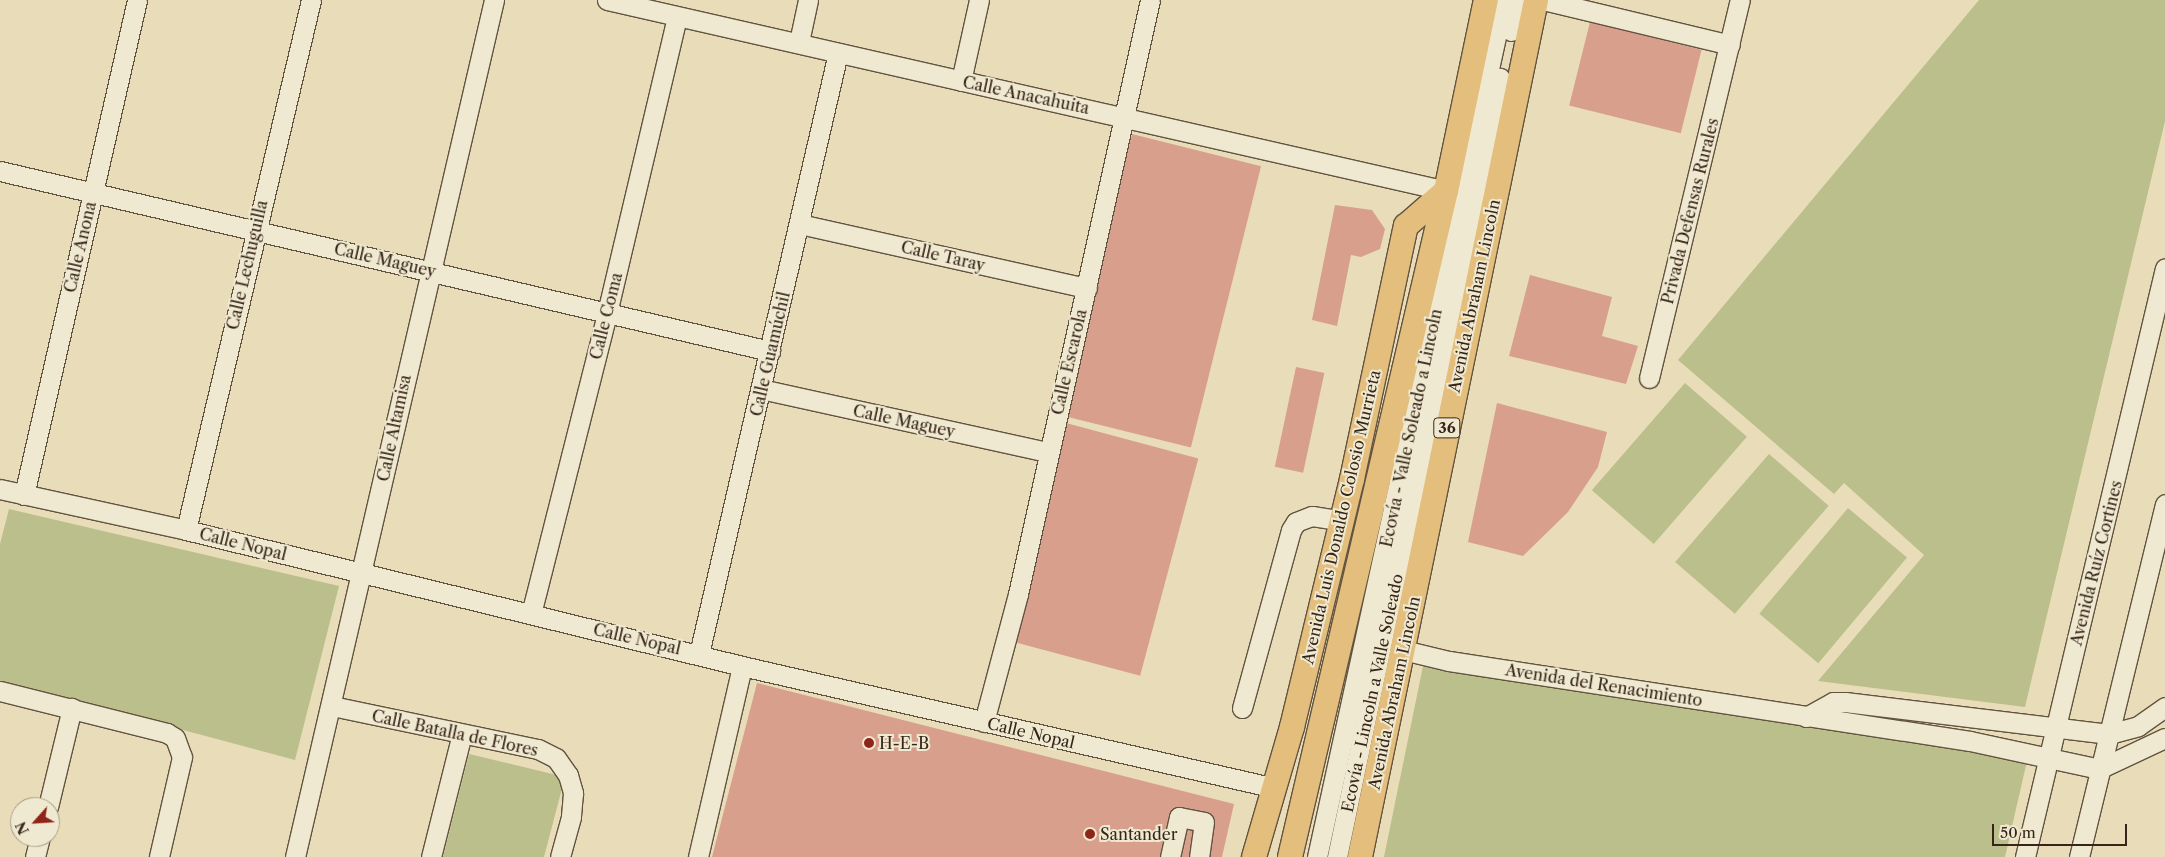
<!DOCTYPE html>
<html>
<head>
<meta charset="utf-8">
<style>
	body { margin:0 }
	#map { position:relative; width:2165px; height:857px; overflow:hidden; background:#e8ddb8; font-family:"Libre Caslon Text",serif }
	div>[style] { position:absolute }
	.green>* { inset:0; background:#bbbf8b; transform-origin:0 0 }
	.building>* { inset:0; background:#d89f8d; transform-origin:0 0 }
	.roads { filter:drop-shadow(1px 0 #625340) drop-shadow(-1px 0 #625340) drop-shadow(0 1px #625340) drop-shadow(0 -1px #625340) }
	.minor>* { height:19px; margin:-9.5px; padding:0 9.5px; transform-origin:9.5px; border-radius:9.5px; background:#f0e9d1 }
	.major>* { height:24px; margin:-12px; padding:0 12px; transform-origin:12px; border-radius:12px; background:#e4be7c }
	.dots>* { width:14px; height:14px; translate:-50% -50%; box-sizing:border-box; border:2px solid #f0e9d1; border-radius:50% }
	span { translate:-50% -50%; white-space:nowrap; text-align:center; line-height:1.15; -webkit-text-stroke:4px #f0e9d1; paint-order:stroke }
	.shield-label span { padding:1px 4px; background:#f0e9d1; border:1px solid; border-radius:4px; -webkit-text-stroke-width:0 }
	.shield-label { font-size:15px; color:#362518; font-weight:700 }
	.street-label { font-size:16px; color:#362518 }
	.poi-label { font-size:16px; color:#362518 }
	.left { translate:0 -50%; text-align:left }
	.north { position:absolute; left:10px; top:797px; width:50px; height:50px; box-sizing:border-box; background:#f0e9d1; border:1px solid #a69b87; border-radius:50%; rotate:244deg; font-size:14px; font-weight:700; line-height:20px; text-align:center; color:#362518 }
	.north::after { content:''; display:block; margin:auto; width:18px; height:22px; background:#8f2418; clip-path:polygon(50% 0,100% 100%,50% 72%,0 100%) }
	.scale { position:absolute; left:1992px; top:824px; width:135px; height:22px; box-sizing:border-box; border:2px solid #362518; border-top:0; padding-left:6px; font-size:15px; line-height:18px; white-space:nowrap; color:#362518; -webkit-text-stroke:4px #f0e9d1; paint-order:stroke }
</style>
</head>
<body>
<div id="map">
	<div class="green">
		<i style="clip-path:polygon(1979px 0,2165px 0,2165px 121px,2025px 707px,1818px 681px,1924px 555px,1844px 483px,1834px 494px,1678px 360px)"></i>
		<i style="left:1685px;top:383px;width:82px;height:142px;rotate:41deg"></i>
		<i style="left:1769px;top:454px;width:79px;height:143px;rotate:41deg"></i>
		<i style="left:1848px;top:508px;width:77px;height:138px;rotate:40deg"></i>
		<i style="clip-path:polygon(9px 509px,339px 586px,295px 760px,0 681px,0 544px)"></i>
		<i style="clip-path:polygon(1423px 666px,2027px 761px,2005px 857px,1384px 857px)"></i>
		<i style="clip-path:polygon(469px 754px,565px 777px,544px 857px,443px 857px)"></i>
	</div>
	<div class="building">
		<i style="left:1590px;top:22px;width:115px;height:86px;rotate:14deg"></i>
		<i style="left:1132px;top:134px;width:133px;height:290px;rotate:14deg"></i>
		<i style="clip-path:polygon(1335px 205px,1372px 210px,1385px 229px,1380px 249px,1361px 257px,1351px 255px,1337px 326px,1312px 320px)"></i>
		<i style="clip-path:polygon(1530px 275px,1612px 297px,1602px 336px,1638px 346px,1626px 384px,1509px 356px)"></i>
		<i style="left:1296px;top:367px;width:29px;height:102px;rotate:12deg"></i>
		<i style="clip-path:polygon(1497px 403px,1607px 432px,1598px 467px,1568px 512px,1523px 556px,1468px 542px)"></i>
		<i style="left:1066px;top:423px;width:137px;height:225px;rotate:15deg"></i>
		<i style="clip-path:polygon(757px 683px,1234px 804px,1222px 857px,712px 857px)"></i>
	</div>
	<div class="roads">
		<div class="minor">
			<i style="left:607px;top:0;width:860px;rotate:12.82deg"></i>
			<i style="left:1543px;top:0;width:192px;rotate:13.5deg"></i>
			<i style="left:1511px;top:31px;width:32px;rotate:-77deg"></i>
			<i style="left:799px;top:42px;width:43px;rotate:-77.9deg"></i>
			<i style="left:961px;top:81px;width:83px;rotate:-77.5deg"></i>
			<i style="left:0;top:171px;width:791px;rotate:13.16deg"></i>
			<i style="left:800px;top:224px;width:294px;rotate:12.6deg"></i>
			<i style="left:1649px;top:378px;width:389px;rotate:-76.5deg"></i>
			<i style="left:761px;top:389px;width:294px;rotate:12.4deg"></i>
			<i style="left:0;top:489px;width:190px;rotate:12.4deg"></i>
			<i style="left:186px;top:530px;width:572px;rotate:13.74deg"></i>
			<i style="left:742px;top:666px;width:547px;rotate:12.89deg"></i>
			<i style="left:24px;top:495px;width:508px;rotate:-77.14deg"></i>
			<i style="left:186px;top:530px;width:545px;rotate:-76.73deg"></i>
			<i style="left:531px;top:614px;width:310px;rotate:-75.8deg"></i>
			<i style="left:607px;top:313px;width:304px;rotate:-76.7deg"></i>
			<i style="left:1403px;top:650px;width:47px;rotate:13.4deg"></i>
			<i style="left:1449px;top:661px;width:527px;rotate:8.73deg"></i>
			<i style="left:1970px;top:741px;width:132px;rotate:12.2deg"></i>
			<i style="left:2099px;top:769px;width:73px;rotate:-25.2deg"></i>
			<i style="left:699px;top:654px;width:617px;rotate:-76.98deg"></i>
			<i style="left:0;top:691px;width:172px;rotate:14.1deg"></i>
			<i style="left:167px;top:733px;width:9px;rotate:32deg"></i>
			<i style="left:175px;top:738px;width:20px;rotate:70deg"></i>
			<i style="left:182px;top:757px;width:103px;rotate:103deg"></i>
			<i style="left:332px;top:706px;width:210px;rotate:11.8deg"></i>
			<i style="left:538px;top:749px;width:20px;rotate:27deg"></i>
			<i style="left:556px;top:758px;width:21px;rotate:55deg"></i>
			<i style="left:568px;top:775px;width:19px;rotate:74deg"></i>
			<i style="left:573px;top:793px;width:24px;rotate:95deg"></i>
			<i style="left:571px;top:817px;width:41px;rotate:105.4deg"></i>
			<i style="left:1242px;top:708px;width:185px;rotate:-74.6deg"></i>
			<i style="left:1291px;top:530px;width:9px;rotate:-58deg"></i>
			<i style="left:1296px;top:522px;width:17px;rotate:-21deg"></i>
			<i style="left:1312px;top:516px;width:30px;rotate:9deg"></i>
			<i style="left:1806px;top:717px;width:31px;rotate:-29deg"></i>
			<i style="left:1833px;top:702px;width:12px"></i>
			<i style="left:1845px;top:702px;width:266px;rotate:6.9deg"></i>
			<i style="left:2109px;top:734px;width:30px;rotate:-15deg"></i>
			<i style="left:2138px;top:726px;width:33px;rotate:-35deg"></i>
			<i style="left:984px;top:722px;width:132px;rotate:-75.1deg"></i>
			<i style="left:1018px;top:594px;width:608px;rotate:-77.47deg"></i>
			<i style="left:48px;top:807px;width:102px;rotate:-76.4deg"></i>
			<i style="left:35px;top:857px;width:21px;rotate:-76deg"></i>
			<i style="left:295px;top:857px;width:880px;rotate:-76.93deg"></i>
			<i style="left:431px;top:857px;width:127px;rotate:-75.9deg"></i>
			<i style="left:698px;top:857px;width:196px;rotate:-77deg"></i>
			<i style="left:1170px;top:857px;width:41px;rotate:-77.3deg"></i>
			<i style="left:1179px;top:817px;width:25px;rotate:11deg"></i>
			<i style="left:1204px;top:822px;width:35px;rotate:98deg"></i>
			<i style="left:1317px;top:857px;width:877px;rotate:-77.69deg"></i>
			<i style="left:1337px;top:857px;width:796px;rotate:-78.18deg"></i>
			<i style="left:2025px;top:857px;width:605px;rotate:-76.63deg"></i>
			<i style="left:2079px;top:857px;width:363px;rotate:-76.3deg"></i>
		</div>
		<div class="major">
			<i style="left:1254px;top:857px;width:135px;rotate:-73.7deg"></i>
			<i style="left:1292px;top:727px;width:255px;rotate:-76.4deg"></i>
			<i style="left:1352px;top:479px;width:259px;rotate:-78deg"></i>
			<i style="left:1406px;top:226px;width:53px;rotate:-41.2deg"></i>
			<i style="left:1290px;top:857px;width:684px;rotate:-76.82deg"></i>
			<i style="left:1446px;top:191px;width:195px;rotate:-78.2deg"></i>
			<i style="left:1360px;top:857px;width:875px;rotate:-78.39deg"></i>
		</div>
	</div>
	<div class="dots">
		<i style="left:869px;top:743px;background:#8f2418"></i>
		<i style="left:1090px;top:834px;background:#8f2418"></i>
	</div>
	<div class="shield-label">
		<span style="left:1447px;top:428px">36</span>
	</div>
	<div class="street-label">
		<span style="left:1026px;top:95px;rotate:12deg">Calle Anacahuita</span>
		<span style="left:1690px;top:211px;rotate:-76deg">Privada Defensas Rurales</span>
		<span style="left:80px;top:247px;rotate:-77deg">Calle Anona</span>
		<span style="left:943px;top:256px;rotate:13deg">Calle Taray</span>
		<span style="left:385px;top:260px;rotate:13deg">Calle Maguey</span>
		<span style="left:247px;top:265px;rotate:-77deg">Calle Lechuguilla</span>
		<span style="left:1474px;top:296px;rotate:-78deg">Avenida Abraham Lincoln</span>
		<span style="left:606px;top:316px;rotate:-76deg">Calle Coma</span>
		<span style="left:770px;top:354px;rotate:-77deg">Calle Guamúchil</span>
		<span style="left:1069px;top:362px;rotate:-77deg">Calle Escarola</span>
		<span style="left:904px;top:421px;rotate:12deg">Calle Maguey</span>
		<span style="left:394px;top:428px;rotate:-78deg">Calle Altamisa</span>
		<span style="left:1411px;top:428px;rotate:-78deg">Ecovía - Valle Soleado a Lincoln</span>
		<span style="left:1341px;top:517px;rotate:-77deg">Avenida Luis Donaldo Colosio Murrieta</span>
		<span style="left:243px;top:544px;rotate:14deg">Calle Nopal</span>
		<span style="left:2096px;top:563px;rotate:-76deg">Avenida Ruíz Cortines</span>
		<span style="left:637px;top:639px;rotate:13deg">Calle Nopal</span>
		<span style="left:1604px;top:685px;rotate:9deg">Avenida del Renacimiento</span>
		<span style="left:1372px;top:693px;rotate:-78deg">Ecovía - Lincoln a Valle Soleado</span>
		<span style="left:1394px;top:693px;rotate:-78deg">Avenida Abraham Lincoln</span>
		<span style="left:455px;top:733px;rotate:12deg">Calle Batalla de Flores</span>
		<span style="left:1031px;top:733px;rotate:13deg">Calle Nopal</span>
	</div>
	<div class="poi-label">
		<span class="left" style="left:879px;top:743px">H-E-B</span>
		<span class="left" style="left:1100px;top:834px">Santander</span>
	</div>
	<div class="north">N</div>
	<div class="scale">50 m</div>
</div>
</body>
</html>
